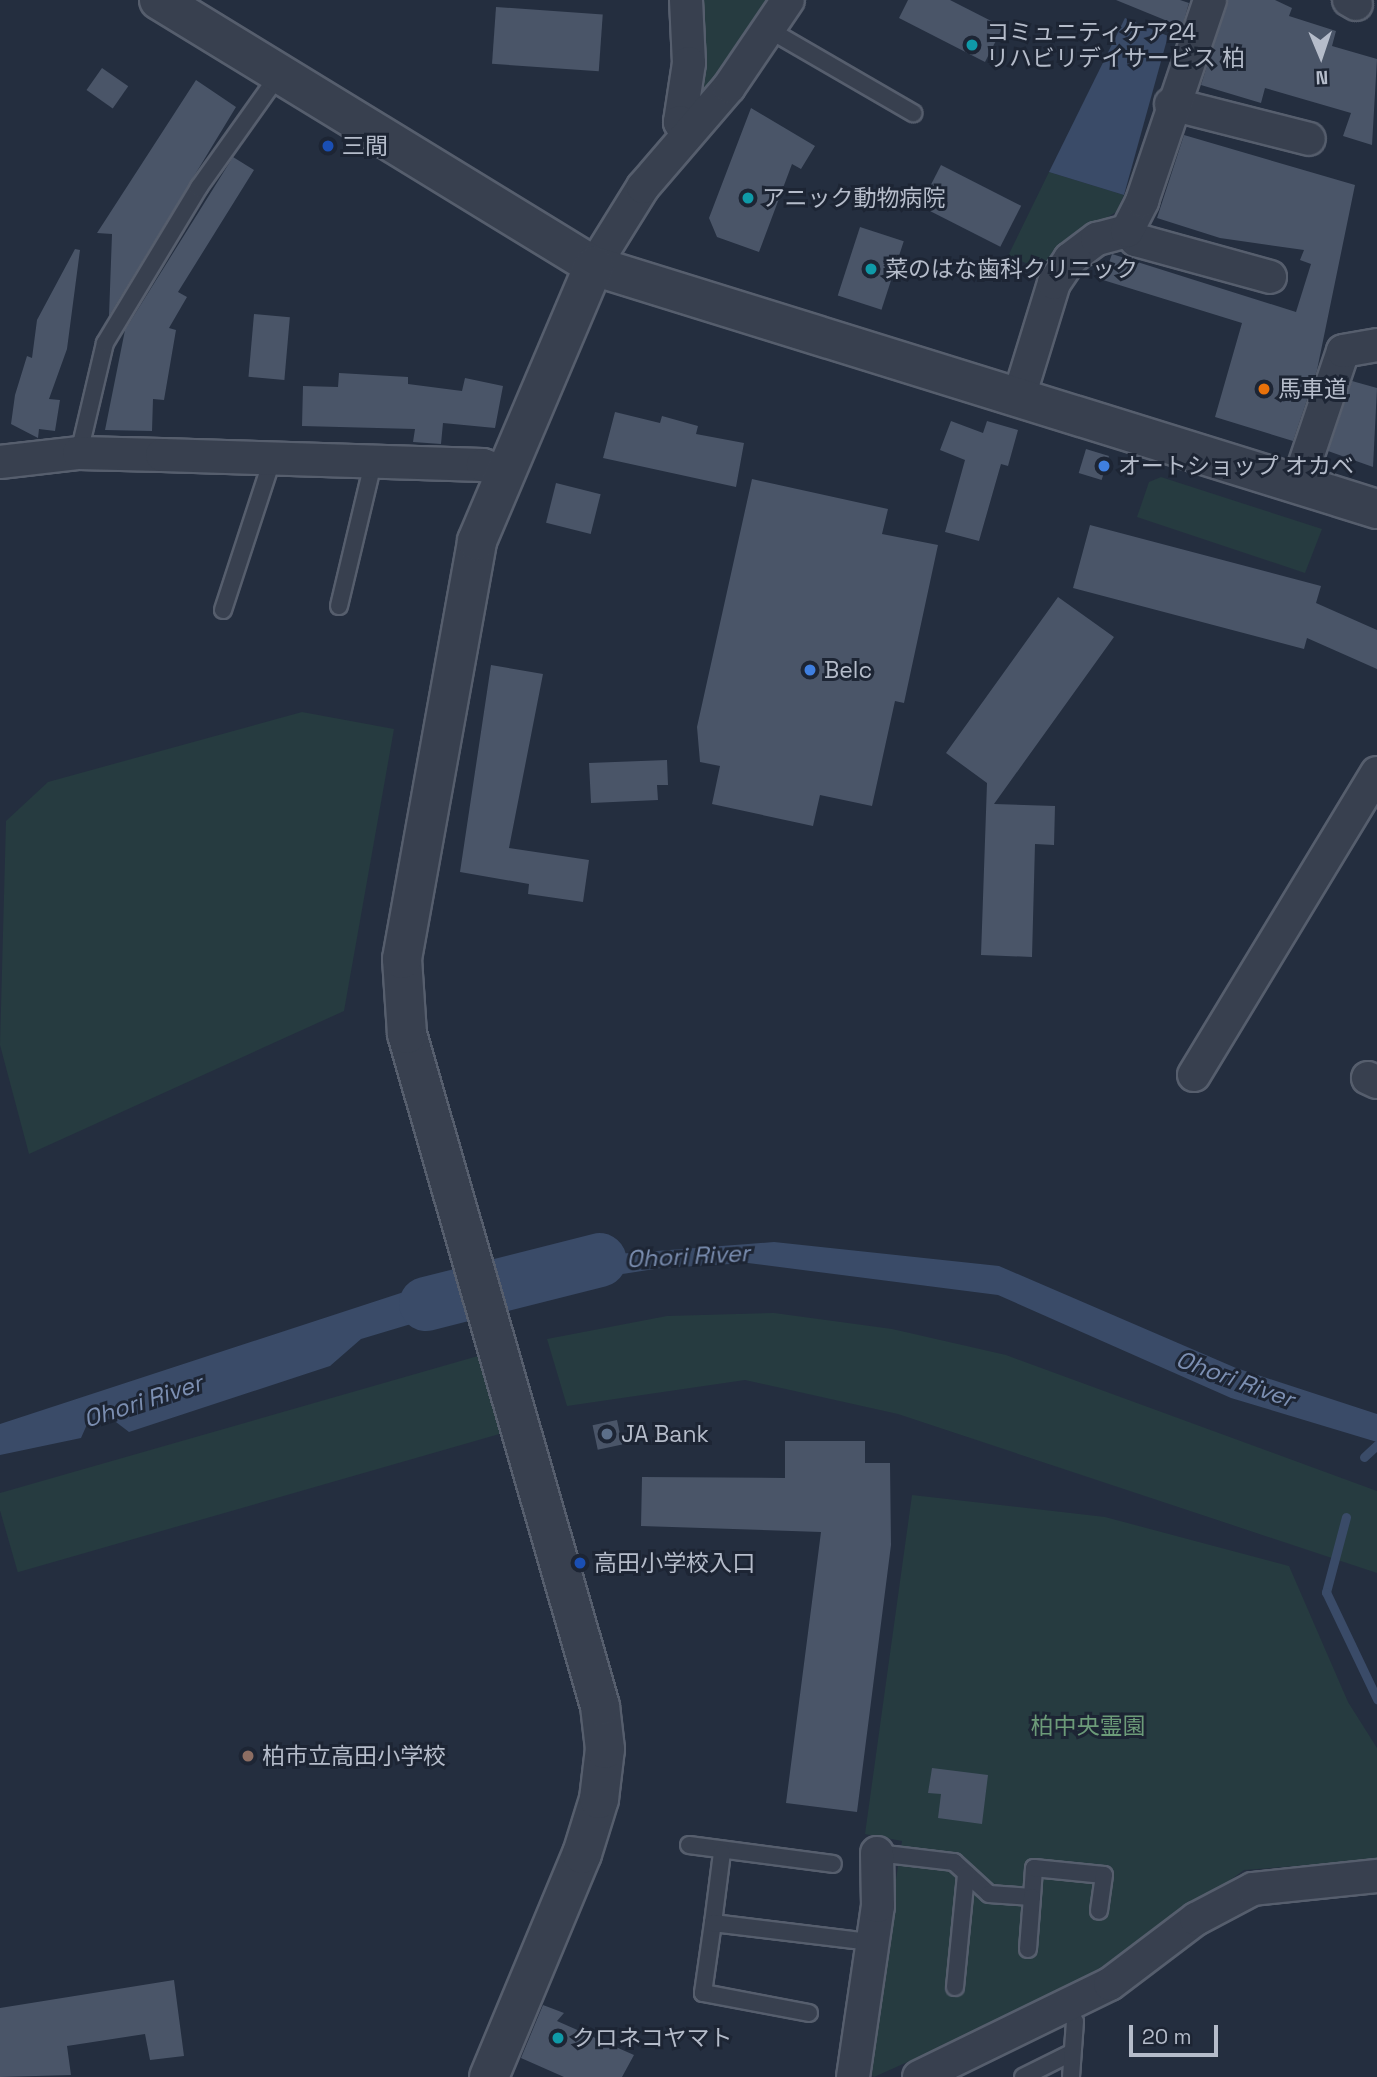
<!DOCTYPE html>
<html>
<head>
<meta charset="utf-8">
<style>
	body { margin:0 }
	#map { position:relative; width:1377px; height:2077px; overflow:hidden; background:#242e3f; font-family:"Space Grotesk","Noto Sans JP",sans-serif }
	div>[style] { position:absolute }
	.green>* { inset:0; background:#263b40; transform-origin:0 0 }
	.water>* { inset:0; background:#3a4b68 }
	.stream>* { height:9px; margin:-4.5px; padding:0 4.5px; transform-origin:4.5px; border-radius:4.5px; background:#3a4b68 }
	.river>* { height:54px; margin:-27px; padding:0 27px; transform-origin:27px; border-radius:27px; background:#3a4b68 }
	.building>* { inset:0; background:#4a5568; transform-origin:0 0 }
	.roads { filter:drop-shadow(2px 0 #565e6d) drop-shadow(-2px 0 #565e6d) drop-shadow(0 2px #565e6d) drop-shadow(0 -2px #565e6d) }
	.service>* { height:16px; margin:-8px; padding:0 8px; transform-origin:8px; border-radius:8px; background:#38404f }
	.minor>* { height:32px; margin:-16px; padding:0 16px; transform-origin:16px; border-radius:16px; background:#38404f }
	.tertiary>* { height:38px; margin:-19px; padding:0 19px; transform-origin:19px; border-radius:19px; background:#38404f }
	.dots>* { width:19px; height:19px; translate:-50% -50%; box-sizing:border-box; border:4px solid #1d2534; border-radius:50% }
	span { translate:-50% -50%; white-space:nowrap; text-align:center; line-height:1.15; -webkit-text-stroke:6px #1d2534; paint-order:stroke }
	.poi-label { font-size:23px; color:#b5bcca }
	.left { translate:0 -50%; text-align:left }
	.park-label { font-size:23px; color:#6c9b79 }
	.water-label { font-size:24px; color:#7c8fb2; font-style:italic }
	.north { position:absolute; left:1286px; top:21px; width:70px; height:70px; -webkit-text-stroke:5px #1d2534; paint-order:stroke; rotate:178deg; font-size:19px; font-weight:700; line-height:28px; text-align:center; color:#b5bcca }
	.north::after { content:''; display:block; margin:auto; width:24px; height:32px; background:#b5bcca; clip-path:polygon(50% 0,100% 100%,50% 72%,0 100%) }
	.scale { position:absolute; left:1129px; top:2025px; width:89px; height:32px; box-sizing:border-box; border:4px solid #b5bcca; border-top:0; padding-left:9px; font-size:21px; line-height:24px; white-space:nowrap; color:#b5bcca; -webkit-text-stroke:5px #1d2534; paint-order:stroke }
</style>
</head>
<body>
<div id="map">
	<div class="green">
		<i style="clip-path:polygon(698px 0,773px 0,723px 72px,690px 103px)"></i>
		<i style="clip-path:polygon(1049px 172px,1124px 195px,1116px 212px,1057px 248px,1041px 269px,1008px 256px)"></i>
		<i style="clip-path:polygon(1161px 477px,1322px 529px,1305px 573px,1137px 517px,1149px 482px)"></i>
		<i style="clip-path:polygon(302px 712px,394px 729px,344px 1011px,29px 1154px,0 1045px,6px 821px,48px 782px)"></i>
		<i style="clip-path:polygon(774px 1313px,892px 1329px,1006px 1355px,1377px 1491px,1377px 1573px,898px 1414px,745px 1380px,567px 1406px,547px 1339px,667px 1316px)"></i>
		<i style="left:478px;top:1356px;width:81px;height:502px;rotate:74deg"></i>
		<i style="clip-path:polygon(912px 1495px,1105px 1517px,1289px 1566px,1348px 1702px,1377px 1748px,1377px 1860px,1244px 1870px,1099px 1976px,874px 2077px,866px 2070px,902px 1841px,865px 1834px)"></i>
	</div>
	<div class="water">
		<i style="clip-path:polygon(1125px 18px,1168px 36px,1124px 195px,1049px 172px)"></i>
		<i style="clip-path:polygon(774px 1242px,999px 1266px,1236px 1368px,1377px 1414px,1377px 1442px,1231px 1398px,998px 1295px,748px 1263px,661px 1268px,533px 1288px,526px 1261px)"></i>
		<i style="clip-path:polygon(462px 1273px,471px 1306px,361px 1339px,330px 1366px,129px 1432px,112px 1419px,89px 1420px,81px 1438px,0 1455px,0 1424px)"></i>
	</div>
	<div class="stream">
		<i style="left:1364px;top:1457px;width:18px;rotate:-43deg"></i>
		<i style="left:1346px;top:1517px;width:78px;rotate:104.9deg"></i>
		<i style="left:1326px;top:1592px;width:119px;rotate:64.5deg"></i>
	</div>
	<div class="river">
		<i style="left:426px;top:1304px;width:179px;rotate:-14.2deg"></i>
	</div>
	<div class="building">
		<i style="clip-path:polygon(908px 0,950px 0,1003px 27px,985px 62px,899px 18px)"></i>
		<i style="clip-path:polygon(1116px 0,1180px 0,1189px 3px,1182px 27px)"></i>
		<i style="clip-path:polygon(1228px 0,1275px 0,1292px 8px,1289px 16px,1336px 31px,1332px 46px,1377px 59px,1372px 145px,1343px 136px,1351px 113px,1265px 88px,1261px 103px,1201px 85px)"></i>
		<i style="left:496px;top:7px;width:107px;height:57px;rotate:4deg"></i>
		<i style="left:102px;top:68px;width:32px;height:27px;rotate:35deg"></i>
		<i style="clip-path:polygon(196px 80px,236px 107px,109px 316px,112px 234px,97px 233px)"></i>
		<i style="clip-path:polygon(751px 108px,815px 146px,801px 169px,792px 164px,759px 252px,717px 237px,709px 218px)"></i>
		<i style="clip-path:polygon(1184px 135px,1355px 185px,1317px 370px,1293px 441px,1215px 417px,1242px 323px,1103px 280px,1112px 254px,1296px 312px,1311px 264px,1300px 260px,1304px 250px,1220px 238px,1157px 218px)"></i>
		<i style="clip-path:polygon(233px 157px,254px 170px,178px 292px,187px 297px,169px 328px,176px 330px,164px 400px,153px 399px,152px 431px,105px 430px,125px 330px)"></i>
		<i style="left:941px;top:165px;width:90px;height:46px;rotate:27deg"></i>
		<i style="left:860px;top:227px;width:46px;height:72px;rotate:18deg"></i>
		<i style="clip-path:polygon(75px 249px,80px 250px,67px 349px,49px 399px,60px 400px,55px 431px,39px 429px,38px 438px,11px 424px,15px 395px,27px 356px,32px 358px,37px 320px)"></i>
		<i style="left:254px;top:314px;width:36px;height:63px;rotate:5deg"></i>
		<i style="clip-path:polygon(339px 373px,408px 377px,408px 384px,462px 391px,465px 378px,503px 386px,495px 428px,443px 423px,441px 444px,413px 442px,415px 429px,302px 426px,303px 386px,338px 387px)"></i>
		<i style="clip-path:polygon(1352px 381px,1377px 388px,1373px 467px,1328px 451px)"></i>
		<i style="clip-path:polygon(615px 412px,660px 423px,662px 416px,698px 426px,696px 434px,744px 443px,736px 487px,603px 458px)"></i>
		<i style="clip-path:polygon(951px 421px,983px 433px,987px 421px,1018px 430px,1008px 466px,1001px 464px,979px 541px,945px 532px,965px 460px,940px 450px)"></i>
		<i style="left:1086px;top:449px;width:24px;height:25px;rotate:17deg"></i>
		<i style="clip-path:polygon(752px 479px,888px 509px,882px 534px,938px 545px,904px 703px,895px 701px,872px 806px,820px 795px,813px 826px,712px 804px,720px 766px,700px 762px,697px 727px)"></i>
		<i style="left:556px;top:483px;width:46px;height:41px;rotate:14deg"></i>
		<i style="clip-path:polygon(1090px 525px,1321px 586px,1316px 603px,1377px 630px,1377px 669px,1307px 638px,1304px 649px,1073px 588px)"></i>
		<i style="clip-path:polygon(1058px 597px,1114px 637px,994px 804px,1055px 806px,1054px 845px,1035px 844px,1032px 957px,981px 955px,987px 783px,946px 753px)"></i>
		<i style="clip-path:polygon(491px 665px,543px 674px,509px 848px,589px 860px,583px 902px,528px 894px,529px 884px,460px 872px)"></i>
		<i style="clip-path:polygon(667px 760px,668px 785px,657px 785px,658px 800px,591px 803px,589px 763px)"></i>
		<i style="left:617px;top:1420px;width:25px;height:25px;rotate:78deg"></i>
		<i style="clip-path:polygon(785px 1441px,865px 1441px,865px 1463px,890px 1463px,891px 1545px,857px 1812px,786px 1803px,821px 1532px,641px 1526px,642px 1477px,785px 1478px)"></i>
		<i style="clip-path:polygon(932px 1768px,988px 1775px,982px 1824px,938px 1818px,941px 1794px,928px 1793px)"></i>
		<i style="clip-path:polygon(174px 1980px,184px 2056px,150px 2060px,145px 2034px,67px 2046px,71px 2075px,0 2077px,0 2008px)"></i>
		<i style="clip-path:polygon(543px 2005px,564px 2013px,557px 2021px,634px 2055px,622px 2077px,564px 2077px,521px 2058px)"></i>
	</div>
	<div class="roads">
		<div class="service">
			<i style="left:768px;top:29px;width:168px;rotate:30.1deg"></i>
			<i style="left:79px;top:453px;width:113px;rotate:-76.7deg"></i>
			<i style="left:105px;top:343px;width:182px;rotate:-58.9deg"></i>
			<i style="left:199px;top:187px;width:136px;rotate:-54.6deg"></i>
			<i style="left:339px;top:606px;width:147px;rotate:-76.6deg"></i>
			<i style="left:223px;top:610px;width:158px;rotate:-71.9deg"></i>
			<i style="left:689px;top:1845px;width:145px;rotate:7.5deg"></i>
			<i style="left:877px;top:1853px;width:78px;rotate:6.7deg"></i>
			<i style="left:954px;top:1862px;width:47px;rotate:42.4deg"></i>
			<i style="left:989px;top:1894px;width:43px;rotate:4deg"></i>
			<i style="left:1032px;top:1897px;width:29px;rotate:-86deg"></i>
			<i style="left:1034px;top:1868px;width:70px;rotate:5.7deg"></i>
			<i style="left:1104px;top:1875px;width:36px;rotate:98deg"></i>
			<i style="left:713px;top:1923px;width:71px;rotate:-82.7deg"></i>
			<i style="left:1028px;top:1949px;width:52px;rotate:-85.6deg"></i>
			<i style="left:955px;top:1987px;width:114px;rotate:-84.4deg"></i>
			<i style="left:809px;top:2013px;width:108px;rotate:-169.3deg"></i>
			<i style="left:703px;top:1993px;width:71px;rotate:-81.9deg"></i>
			<i style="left:713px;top:1923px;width:159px;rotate:6.9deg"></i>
			<i style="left:1023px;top:2077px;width:54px;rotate:-26.6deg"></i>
			<i style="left:1071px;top:2077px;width:56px;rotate:-85.9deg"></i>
		</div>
		<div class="minor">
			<i style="left:686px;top:0;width:63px;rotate:87.3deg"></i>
			<i style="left:689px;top:63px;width:60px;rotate:98.7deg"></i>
			<i style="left:680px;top:122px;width:13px;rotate:63deg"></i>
			<i style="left:1349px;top:0;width:8px;rotate:30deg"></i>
			<i style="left:1171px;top:104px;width:142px;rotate:14.2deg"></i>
			<i style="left:1127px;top:231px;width:13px;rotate:45deg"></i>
			<i style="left:1136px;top:240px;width:139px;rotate:15.4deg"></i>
			<i style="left:594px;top:266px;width:93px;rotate:-58.2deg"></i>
			<i style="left:643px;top:187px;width:132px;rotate:-49.3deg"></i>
			<i style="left:729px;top:87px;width:105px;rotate:-55.9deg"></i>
			<i style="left:1018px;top:400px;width:122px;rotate:-72.9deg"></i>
			<i style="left:1054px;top:283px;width:29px;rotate:-56deg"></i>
			<i style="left:1070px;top:259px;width:34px;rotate:-37deg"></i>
			<i style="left:1097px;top:239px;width:31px;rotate:-15deg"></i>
			<i style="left:1127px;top:231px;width:34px;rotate:-63deg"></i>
			<i style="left:1142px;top:201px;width:212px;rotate:-71.3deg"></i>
			<i style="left:0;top:462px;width:80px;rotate:-6.5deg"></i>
			<i style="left:79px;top:453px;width:83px;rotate:1.4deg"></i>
			<i style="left:162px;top:455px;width:321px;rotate:1.8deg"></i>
			<i style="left:483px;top:465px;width:23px;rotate:20deg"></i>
			<i style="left:1298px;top:484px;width:140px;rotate:-71.3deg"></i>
			<i style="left:1343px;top:351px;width:35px;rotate:-10deg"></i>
			<i style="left:1194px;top:1075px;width:353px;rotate:-58.8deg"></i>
			<i style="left:1368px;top:1078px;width:10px;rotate:24deg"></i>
			<i style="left:853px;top:2077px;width:173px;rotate:-81.7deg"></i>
			<i style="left:878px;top:1906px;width:53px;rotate:-91.1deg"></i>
			<i style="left:919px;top:2077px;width:212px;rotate:-26deg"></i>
			<i style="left:1110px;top:1984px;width:108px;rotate:-37.1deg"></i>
			<i style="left:1196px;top:1919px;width:64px;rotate:-27.8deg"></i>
			<i style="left:1253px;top:1889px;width:125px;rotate:-6deg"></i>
		</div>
		<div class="tertiary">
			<i style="left:159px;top:0;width:510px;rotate:31.45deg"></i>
			<i style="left:594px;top:266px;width:820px;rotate:17.24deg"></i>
			<i style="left:489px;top:2077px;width:242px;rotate:-67.4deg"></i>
			<i style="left:582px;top:1854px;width:58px;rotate:-72.8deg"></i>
			<i style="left:599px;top:1799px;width:50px;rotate:-83.2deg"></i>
			<i style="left:605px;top:1749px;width:43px;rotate:-96.6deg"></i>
			<i style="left:600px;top:1706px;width:699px;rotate:-106.02deg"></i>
			<i style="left:407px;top:1034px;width:75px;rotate:-93.8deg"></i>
			<i style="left:402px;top:959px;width:425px;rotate:-79.8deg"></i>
			<i style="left:477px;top:541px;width:299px;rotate:-67deg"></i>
		</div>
	</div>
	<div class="dots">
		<i style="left:972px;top:45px;background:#0f9aa8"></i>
		<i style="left:328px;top:146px;background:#1a4fb4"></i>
		<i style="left:748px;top:198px;background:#0f9aa8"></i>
		<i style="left:871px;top:269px;background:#0f9aa8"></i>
		<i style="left:1264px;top:389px;background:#e8710a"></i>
		<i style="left:1104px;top:466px;background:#3f7fe0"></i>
		<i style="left:810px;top:670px;background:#3f7fe0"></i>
		<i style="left:607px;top:1434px;background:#5c6f8a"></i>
		<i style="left:580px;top:1563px;background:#1a4fb4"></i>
		<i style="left:248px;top:1756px;background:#8d6e63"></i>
		<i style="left:558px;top:2038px;background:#0f9aa8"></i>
	</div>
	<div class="poi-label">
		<span class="left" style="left:986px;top:45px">コミュニティケア24<br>リハビリデイサービス 柏</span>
		<span class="left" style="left:342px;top:146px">三間</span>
		<span class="left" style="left:762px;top:198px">アニック動物病院</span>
		<span class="left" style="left:885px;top:269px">菜のはな歯科クリニック</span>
		<span class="left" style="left:1278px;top:389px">馬車道</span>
		<span class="left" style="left:1118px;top:466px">オートショップ オカベ</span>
		<span class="left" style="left:824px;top:670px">Belc</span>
		<span class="left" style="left:621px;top:1434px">JA Bank</span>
		<span class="left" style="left:594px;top:1563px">高田小学校入口</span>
		<span class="left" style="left:262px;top:1756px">柏市立高田小学校</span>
		<span class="left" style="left:572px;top:2038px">クロネコヤマト</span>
	</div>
	<div class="park-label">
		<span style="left:1088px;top:1726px">柏中央霊園</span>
	</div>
	<div class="water-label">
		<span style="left:688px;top:1256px;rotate:-3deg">Ohori River</span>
		<span style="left:1235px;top:1379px;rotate:20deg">Ohori River</span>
		<span style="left:143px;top:1401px;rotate:-18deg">Ohori River</span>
	</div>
	<div class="north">N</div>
	<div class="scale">20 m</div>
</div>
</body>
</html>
